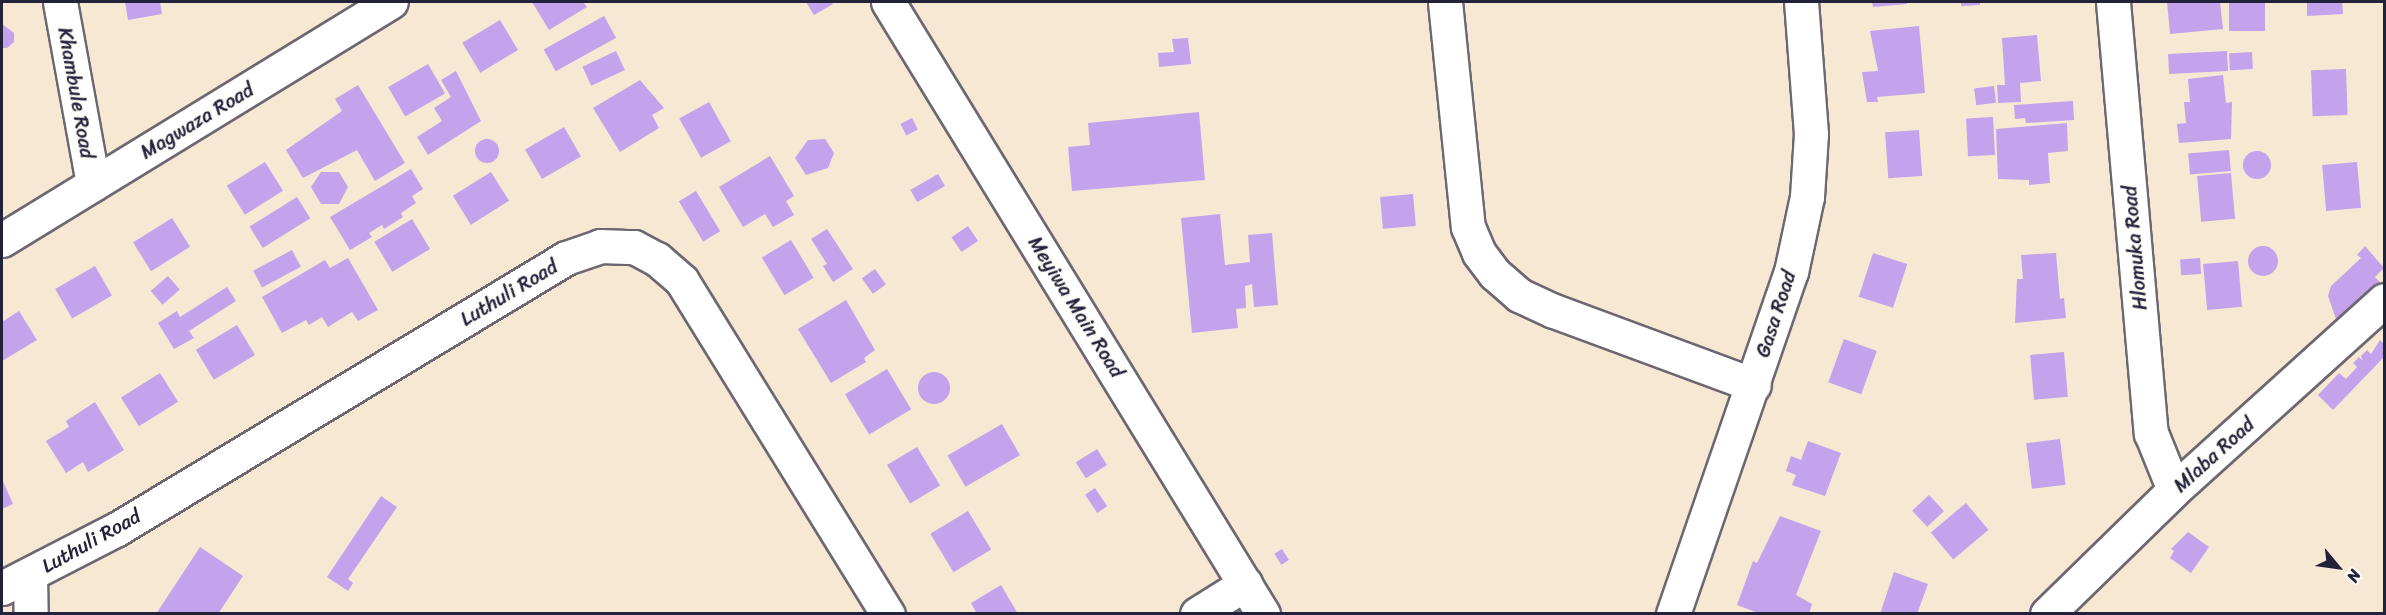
<!DOCTYPE html>
<html>
<head>
<meta charset="utf-8">
<style>
	body { margin:0 }
	#map { position:relative; width:2386px; height:615px; overflow:hidden; background:#f7e8d4; font-family:Sriracha,sans-serif }
	div>[style] { position:absolute }
	.building>* { inset:0; background:#c4a2ec; transform-origin:0 0 }
	.round { border-radius:50% }
	.roads { filter:drop-shadow(2px 0 #6d6771) drop-shadow(-2px 0 #6d6771) drop-shadow(0 2px #6d6771) drop-shadow(0 -2px #6d6771) }
	.minor>* { height:33px; margin:-16.5px; padding:0 16.5px; transform-origin:16.5px; border-radius:16.5px; background:#fff }
	span { translate:-50% -50%; white-space:nowrap; text-align:center; line-height:1.15; -webkit-text-stroke:4.5px #fdfcf7; paint-order:stroke }
	.street-label { font-size:20px; color:#22223b }
	.frame { position:absolute; inset:0; border:3px solid #22223b; pointer-events:none }
	.north { position:absolute; left:2308px; top:537px; width:60px; height:60px; -webkit-text-stroke:4px #fdfcf7; paint-order:stroke; rotate:119deg; font-size:16px; font-weight:700; line-height:24px; text-align:center; color:#22223b }
	.north::after { content:''; display:block; margin:auto; width:21px; height:27px; background:#22223b; clip-path:polygon(50% 0,100% 100%,50% 72%,0 100%) }
</style>
</head>
<body>
<div id="map">
	<div class="building">
		<i style="clip-path:polygon(125px 2px,160px 2px,162px 14px,128px 20px)"></i>
		<i style="clip-path:polygon(532px 2px,583px 2px,587px 7px,549px 30px)"></i>
		<i style="clip-path:polygon(806px 2px,831px 2px,833px 4px,814px 15px)"></i>
		<i style="clip-path:polygon(1872px 2px,1907px 2px,1907px 4px,1873px 7px)"></i>
		<i style="clip-path:polygon(1961px 2px,1980px 2px,1980px 5px,1961px 6px)"></i>
		<i style="clip-path:polygon(2167px 2px,2220px 2px,2223px 29px,2170px 34px)"></i>
		<i style="left:2229px;top:2px;width:36px;height:29px"></i>
		<i style="clip-path:polygon(2307px 2px,2342px 2px,2343px 14px,2307px 16px)"></i>
		<i style="left:604px;top:16px;width:25px;height:69px;rotate:61deg"></i>
		<i style="left:500px;top:20px;width:35px;height:44px;rotate:59deg"></i>
		<i style="clip-path:polygon(2px 24px,14px 33px,14px 42px,7px 48px,2px 48px)"></i>
		<i style="clip-path:polygon(1919px 26px,1925px 93px,1877px 97px,1878px 102px,1867px 102px,1862px 72px,1878px 71px,1870px 31px)"></i>
		<i style="clip-path:polygon(2037px 35px,2041px 81px,2020px 83px,2021px 102px,1998px 103px,1997px 85px,2005px 85px,2002px 38px)"></i>
		<i style="clip-path:polygon(1188px 38px,1191px 64px,1159px 67px,1158px 53px,1174px 52px,1172px 39px)"></i>
		<i style="left:616px;top:51px;width:21px;height:37px;rotate:65deg"></i>
		<i style="left:2227px;top:51px;width:20px;height:59px;rotate:87deg"></i>
		<i style="left:2252px;top:52px;width:17px;height:23px;rotate:87deg"></i>
		<i style="left:428px;top:64px;width:34px;height:46px;rotate:60deg"></i>
		<i style="left:2346px;top:69px;width:46px;height:35px;rotate:88deg"></i>
		<i style="clip-path:polygon(456px 71px,481px 121px,428px 155px,417px 137px,442px 121px,434px 108px,451px 97px,441px 80px)"></i>
		<i style="clip-path:polygon(2223px 75px,2226px 103px,2232px 102px,2231px 139px,2179px 143px,2177px 124px,2186px 123px,2184px 102px,2190px 102px,2188px 79px)"></i>
		<i style="clip-path:polygon(640px 80px,664px 108px,652px 115px,659px 128px,620px 152px,593px 108px)"></i>
		<i style="clip-path:polygon(358px 85px,405px 163px,375px 181px,357px 150px,303px 178px,286px 150px,342px 111px,335px 99px)"></i>
		<i style="left:1994px;top:86px;width:17px;height:20px;rotate:83deg"></i>
		<i style="clip-path:polygon(2073px 101px,2074px 120px,2026px 123px,2025px 118px,2015px 119px,2014px 105px)"></i>
		<i style="left:709px;top:102px;width:45px;height:34px;rotate:61deg"></i>
		<i style="clip-path:polygon(1199px 112px,1205px 180px,1072px 191px,1068px 147px,1090px 145px,1088px 123px)"></i>
		<i style="left:1993px;top:117px;width:38px;height:27px;rotate:87deg"></i>
		<i style="left:912px;top:118px;width:13px;height:13px;rotate:63deg"></i>
		<i style="clip-path:polygon(2067px 123px,2068px 151px,2048px 153px,2050px 183px,2029px 185px,2029px 180px,1998px 179px,1996px 129px)"></i>
		<i style="left:564px;top:127px;width:34px;height:45px;rotate:60deg"></i>
		<i style="left:1919px;top:130px;width:46px;height:34px;rotate:86deg"></i>
		<i class="round" style="left:475px;top:139px;width:24px;height:24px"></i>
		<i style="clip-path:polygon(825px 139px,834px 153px,828px 168px,806px 175px,795px 158px,808px 140px)"></i>
		<i style="left:2229px;top:150px;width:21px;height:41px;rotate:85deg"></i>
		<i class="round" style="left:2243px;top:151px;width:28px;height:28px"></i>
		<i style="clip-path:polygon(770px 156px,794px 196px,786px 201px,794px 215px,773px 227px,765px 214px,743px 227px,719px 187px)"></i>
		<i style="left:265px;top:162px;width:34px;height:45px;rotate:58deg"></i>
		<i style="left:2357px;top:162px;width:46px;height:35px;rotate:85deg"></i>
		<i style="clip-path:polygon(411px 169px,423px 189px,412px 196px,416px 203px,401px 213px,403px 217px,384px 229px,382px 225px,369px 233px,372px 237px,350px 250px,330px 217px)"></i>
		<i style="clip-path:polygon(321px 172px,339px 172px,348px 187px,339px 204px,321px 204px,311px 187px)"></i>
		<i style="left:491px;top:172px;width:34px;height:45px;rotate:58deg"></i>
		<i style="left:2231px;top:173px;width:46px;height:34px;rotate:85deg"></i>
		<i style="left:938px;top:174px;width:14px;height:32px;rotate:60deg"></i>
		<i style="left:696px;top:191px;width:47px;height:20px;rotate:59deg"></i>
		<i style="left:1413px;top:194px;width:32px;height:33px;rotate:85deg"></i>
		<i style="left:297px;top:197px;width:25px;height:56px;rotate:58deg"></i>
		<i style="clip-path:polygon(1220px 214px,1225px 265px,1250px 262px,1248px 235px,1272px 233px,1278px 305px,1254px 307px,1252px 284px,1245px 286px,1246px 308px,1236px 309px,1238px 328px,1192px 333px,1181px 218px)"></i>
		<i style="left:172px;top:218px;width:34px;height:46px;rotate:58deg"></i>
		<i style="left:412px;top:219px;width:35px;height:44px;rotate:59deg"></i>
		<i style="left:968px;top:226px;width:18px;height:20px;rotate:56deg"></i>
		<i style="clip-path:polygon(827px 229px,853px 269px,833px 282px,823px 266px,827px 264px,811px 239px)"></i>
		<i style="left:791px;top:240px;width:44px;height:34px;rotate:59deg"></i>
		<i style="clip-path:polygon(2365px 246px,2384px 268px,2375px 277px,2380px 282px,2336px 319px,2328px 296px,2331px 286px,2361px 258px,2357px 255px)"></i>
		<i class="round" style="left:2248px;top:246px;width:30px;height:30px"></i>
		<i style="left:292px;top:250px;width:19px;height:44px;rotate:62deg"></i>
		<i style="left:1873px;top:253px;width:36px;height:46px;rotate:18deg"></i>
		<i style="clip-path:polygon(2056px 253px,2060px 299px,2064px 298px,2066px 318px,2015px 323px,2017px 279px,2023px 279px,2021px 255px)"></i>
		<i style="clip-path:polygon(348px 258px,378px 310px,358px 321px,352px 312px,328px 327px,322px 317px,309px 325px,306px 320px,282px 333px,262px 297px,325px 260px,330px 268px)"></i>
		<i style="left:2200px;top:258px;width:16px;height:20px;rotate:86deg"></i>
		<i style="left:2238px;top:261px;width:46px;height:35px;rotate:85deg"></i>
		<i style="left:95px;top:266px;width:34px;height:46px;rotate:60deg"></i>
		<i style="left:875px;top:269px;width:19px;height:16px;rotate:55deg"></i>
		<i style="left:168px;top:276px;width:18px;height:23px;rotate:49deg"></i>
		<i style="clip-path:polygon(227px 287px,236px 301px,189px 331px,194px 338px,174px 349px,158px 323px,177px 311px,180px 317px)"></i>
		<i style="clip-path:polygon(846px 300px,875px 350px,864px 358px,866px 362px,831px 383px,798px 329px)"></i>
		<i style="clip-path:polygon(19px 311px,37px 340px,2px 361px,2px 322px)"></i>
		<i style="left:237px;top:325px;width:35px;height:48px;rotate:59deg"></i>
		<i style="left:1844px;top:339px;width:35px;height:46px;rotate:20deg"></i>
		<i style="clip-path:polygon(2380px 340px,2384px 344px,2384px 357px,2333px 410px,2318px 395px,2339px 373px,2346px 379px,2357px 367px,2353px 363px,2359px 357px,2363px 361px,2361px 356px,2367px 350px,2371px 354px)"></i>
		<i style="left:2064px;top:352px;width:45px;height:34px;rotate:85deg"></i>
		<i style="left:887px;top:369px;width:47px;height:49px;rotate:59deg"></i>
		<i class="round" style="left:918px;top:372px;width:32px;height:32px"></i>
		<i style="left:160px;top:373px;width:34px;height:46px;rotate:58deg"></i>
		<i style="clip-path:polygon(95px 402px,124px 450px,88px 472px,83px 462px,66px 473px,46px 441px,69px 427px,66px 421px)"></i>
		<i style="left:1002px;top:424px;width:36px;height:63px;rotate:60deg"></i>
		<i style="left:2060px;top:439px;width:46px;height:34px;rotate:83deg"></i>
		<i style="clip-path:polygon(1808px 441px,1841px 453px,1825px 496px,1792px 485px,1796px 475px,1786px 471px,1791px 456px,1801px 460px)"></i>
		<i style="left:917px;top:447px;width:45px;height:35px;rotate:59deg"></i>
		<i style="left:1097px;top:449px;width:19px;height:25px;rotate:58deg"></i>
		<i style="clip-path:polygon(2px 479px,13px 504px,2px 509px)"></i>
		<i style="left:1095px;top:488px;width:22px;height:12px;rotate:56deg"></i>
		<i style="left:1929px;top:495px;width:22px;height:23px;rotate:47deg"></i>
		<i style="clip-path:polygon(381px 496px,397px 507px,348px 579px,353px 583px,348px 591px,327px 577px)"></i>
		<i style="left:1966px;top:503px;width:35px;height:46px;rotate:50deg"></i>
		<i style="left:968px;top:511px;width:45px;height:44px;rotate:59deg"></i>
		<i style="clip-path:polygon(1780px 516px,1821px 531px,1796px 595px,1812px 604px,1809px 614px,1761px 614px,1737px 605px,1753px 561px,1757px 563px)"></i>
		<i style="clip-path:polygon(2188px 532px,2209px 547px,2191px 573px,2170px 558px,2174px 551px,2171px 549px)"></i>
		<i style="clip-path:polygon(200px 547px,243px 576px,218px 614px,156px 614px)"></i>
		<i style="left:1282px;top:549px;width:13px;height:9px;rotate:58deg"></i>
		<i style="clip-path:polygon(1894px 572px,1928px 584px,1917px 614px,1880px 614px)"></i>
		<i style="clip-path:polygon(1001px 585px,1018px 614px,977px 614px,971px 603px)"></i>
	</div>
	<div class="roads">
		<div class="minor">
			<i style="left:60px;top:2px;width:185px;rotate:79.7deg"></i>
			<i style="left:888px;top:2px;width:718px;rotate:58.5deg"></i>
			<i style="left:1445px;top:2px;width:226px;rotate:84.2deg"></i>
			<i style="left:1468px;top:227px;width:28px;rotate:67deg"></i>
			<i style="left:1479px;top:253px;width:26px;rotate:53deg"></i>
			<i style="left:1495px;top:274px;width:32px;rotate:41deg"></i>
			<i style="left:1519px;top:295px;width:38px;rotate:25deg"></i>
			<i style="left:1554px;top:311px;width:213px;rotate:20.3deg"></i>
			<i style="left:2113px;top:2px;width:433px;rotate:85deg"></i>
			<i style="left:2151px;top:433px;width:61px;rotate:68deg"></i>
			<i style="left:2px;top:240px;width:456px;rotate:-31.5deg"></i>
			<i style="left:30px;top:575px;width:39px;rotate:89deg"></i>
			<i style="left:2px;top:588px;width:129px;rotate:-27.2deg"></i>
			<i style="left:117px;top:529px;width:524px;rotate:-31.11deg"></i>
			<i style="left:566px;top:258px;width:36px;rotate:-19deg"></i>
			<i style="left:600px;top:246px;width:34px;rotate:2deg"></i>
			<i style="left:634px;top:247px;width:26px;rotate:28deg"></i>
			<i style="left:657px;top:259px;width:33px;rotate:41deg"></i>
			<i style="left:682px;top:281px;width:392px;rotate:58.3deg"></i>
			<i style="left:1197px;top:614px;width:57px;rotate:-32deg"></i>
			<i style="left:1673px;top:614px;width:362px;rotate:-71deg"></i>
			<i style="left:1791px;top:272px;width:77px;rotate:-78deg"></i>
			<i style="left:1807px;top:197px;width:63px;rotate:-86.4deg"></i>
			<i style="left:1811px;top:134px;width:132px;rotate:-94.3deg"></i>
			<i style="left:2047px;top:614px;width:177px;rotate:-44.3deg"></i>
			<i style="left:2174px;top:490px;width:283px;rotate:-42.1deg"></i>
		</div>
	</div>
	<div class="street-label">
		<span style="left:76px;top:93px;rotate:80deg">Khambule Road</span>
		<span style="left:197px;top:121px;rotate:-31deg">Magwaza Road</span>
		<span style="left:2135px;top:248px;rotate:-95deg">Hlomuka Road</span>
		<span style="left:509px;top:293px;rotate:-31deg">Luthuli Road</span>
		<span style="left:1076px;top:307px;rotate:58deg">Meyiwa Main Road</span>
		<span style="left:1776px;top:314px;rotate:-72deg">Gasa Road</span>
		<span style="left:2214px;top:455px;rotate:-42deg">Mlaba Road</span>
		<span style="left:91px;top:541px;rotate:-29deg">Luthuli Road</span>
	</div>
	<div class="frame"></div>
	<div class="north">N</div>
</div>
</body>
</html>
